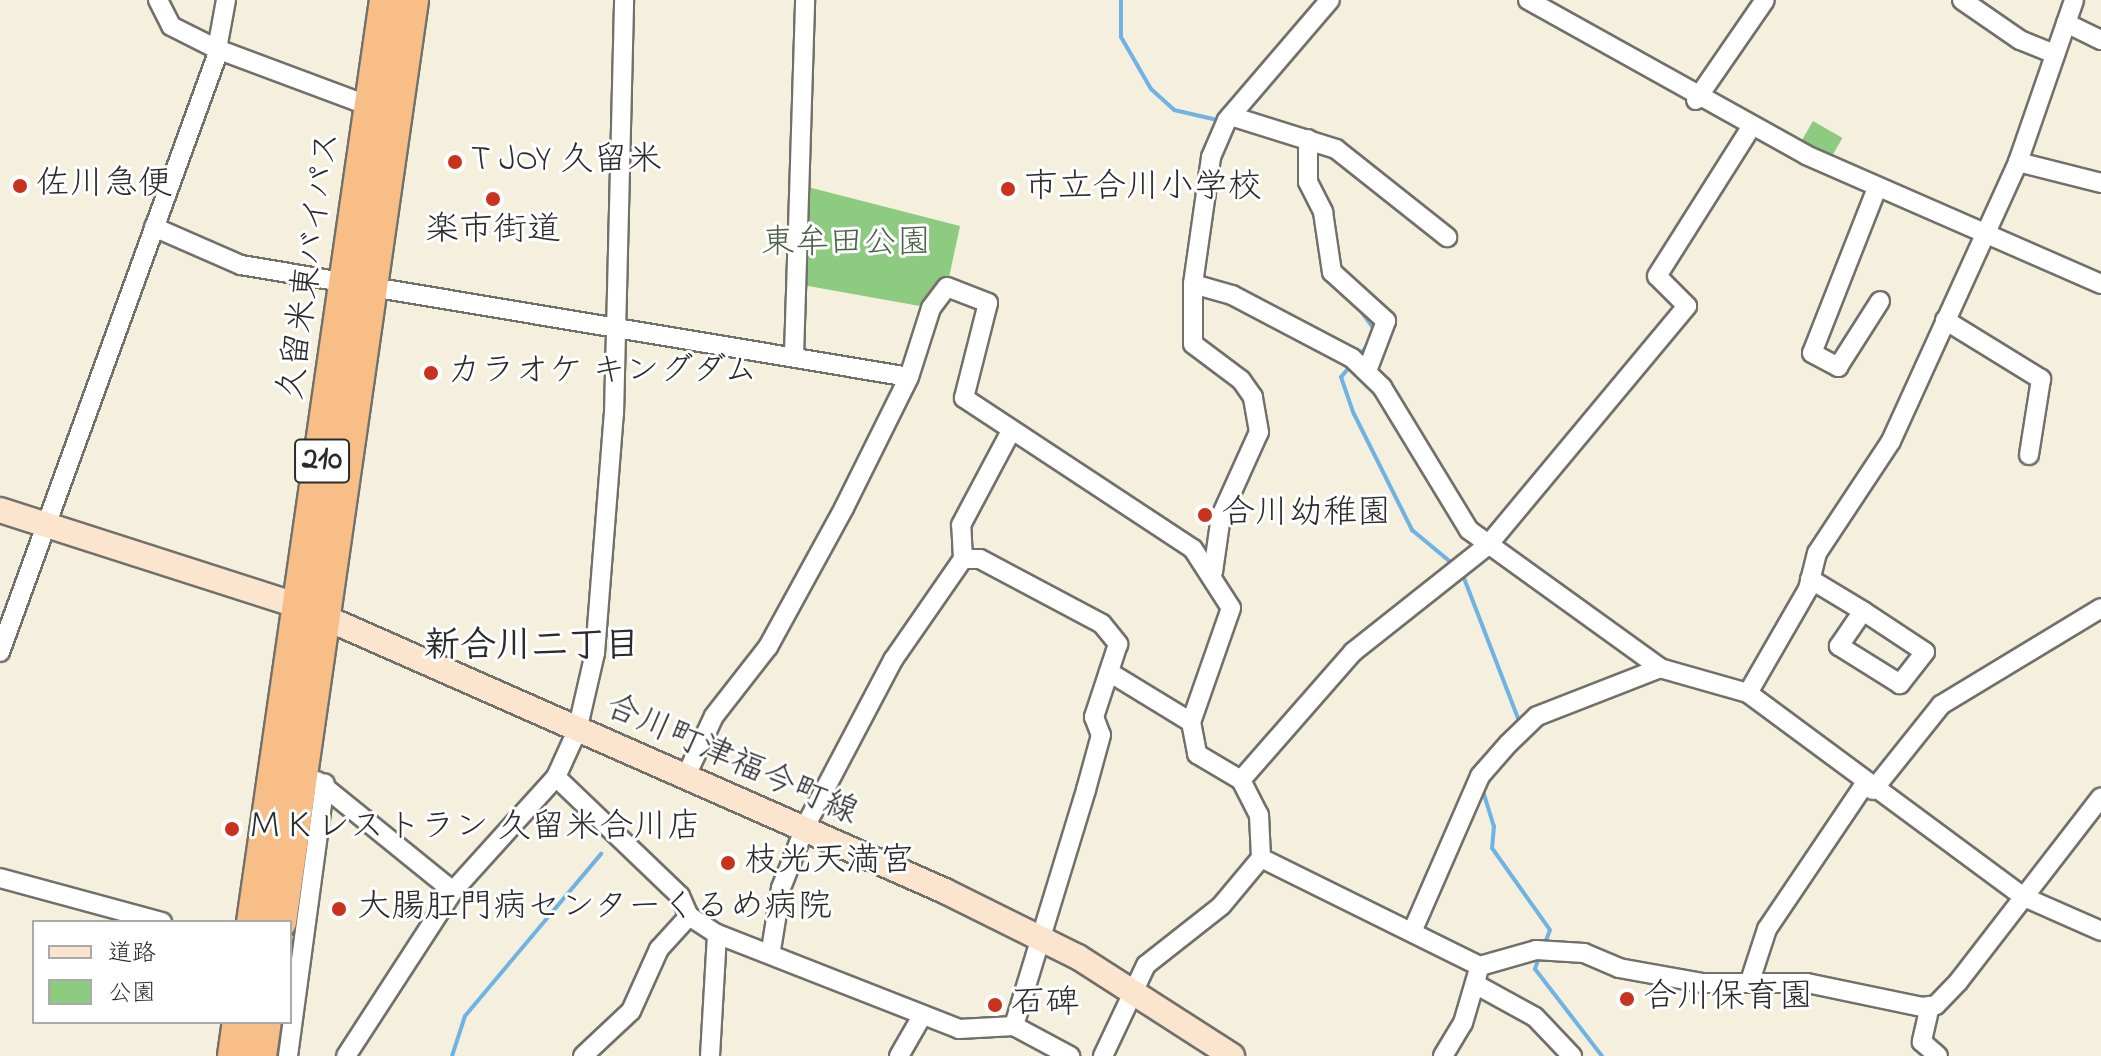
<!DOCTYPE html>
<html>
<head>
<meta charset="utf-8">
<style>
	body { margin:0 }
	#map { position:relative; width:2101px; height:1056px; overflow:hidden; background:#f5efde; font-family:"Indie Flower","Klee One",sans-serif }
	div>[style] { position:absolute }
	.green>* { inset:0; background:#8dcb81; transform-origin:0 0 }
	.stream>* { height:4px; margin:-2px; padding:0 2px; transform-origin:2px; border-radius:2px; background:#6eb3e4 }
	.roads { filter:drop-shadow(2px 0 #72706a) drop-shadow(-2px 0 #72706a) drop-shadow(0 2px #72706a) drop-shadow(0 -2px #72706a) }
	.street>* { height:18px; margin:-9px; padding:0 9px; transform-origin:9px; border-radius:9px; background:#fff }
	.secondary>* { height:24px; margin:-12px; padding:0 12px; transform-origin:12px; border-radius:12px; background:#fce5cf }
	.highway>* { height:32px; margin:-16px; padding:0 16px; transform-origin:16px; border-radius:16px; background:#f7be87 }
	.dots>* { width:22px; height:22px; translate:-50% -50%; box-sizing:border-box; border:4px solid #fff; border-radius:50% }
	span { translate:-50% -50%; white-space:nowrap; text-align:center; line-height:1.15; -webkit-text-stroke:6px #fff; paint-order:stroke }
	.shield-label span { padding:2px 6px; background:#fff; border:2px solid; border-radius:6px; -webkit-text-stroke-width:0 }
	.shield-label { font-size:32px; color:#2b2b2b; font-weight:700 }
	.poi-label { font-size:34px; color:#2b2b2b }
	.left { translate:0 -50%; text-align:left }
	.park-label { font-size:34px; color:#4d6349 }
	.street-label { font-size:34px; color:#2b2b2b }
	.neighbourhood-label { font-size:36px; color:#2b2b2b; font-weight:700 }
	.legend { position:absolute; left:32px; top:920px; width:260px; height:104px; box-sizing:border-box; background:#fff; border:2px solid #aaa; margin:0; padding:10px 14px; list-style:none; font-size:24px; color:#2b2b2b }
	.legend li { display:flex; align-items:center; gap:16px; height:40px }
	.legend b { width:40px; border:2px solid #aaa }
</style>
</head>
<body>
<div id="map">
	<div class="green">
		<i style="left:1813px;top:121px;width:34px;height:33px;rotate:30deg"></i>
		<i style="clip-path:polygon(800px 185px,960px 226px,947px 287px,931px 308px,797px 284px)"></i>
	</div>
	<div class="stream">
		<i style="left:1121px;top:0;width:37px;rotate:90deg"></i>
		<i style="left:1121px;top:37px;width:60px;rotate:60deg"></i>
		<i style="left:1151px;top:89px;width:31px;rotate:42deg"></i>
		<i style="left:1174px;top:110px;width:49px;rotate:12.9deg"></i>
		<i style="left:1358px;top:307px;width:31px;rotate:54deg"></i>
		<i style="left:1358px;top:357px;width:19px;rotate:-51deg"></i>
		<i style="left:1352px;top:364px;width:17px;rotate:130deg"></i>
		<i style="left:1341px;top:377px;width:39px;rotate:71deg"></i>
		<i style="left:1354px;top:414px;width:130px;rotate:63.4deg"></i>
		<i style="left:1412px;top:530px;width:53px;rotate:39.7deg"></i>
		<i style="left:1462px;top:573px;width:161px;rotate:68.9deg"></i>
		<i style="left:1491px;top:777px;width:16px;rotate:120deg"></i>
		<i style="left:1483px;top:791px;width:37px;rotate:73deg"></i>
		<i style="left:1494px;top:826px;width:22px;rotate:95deg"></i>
		<i style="left:1492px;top:848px;width:100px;rotate:54.7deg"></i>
		<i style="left:1550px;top:930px;width:14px;rotate:111deg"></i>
		<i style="left:1540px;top:955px;width:15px;rotate:110deg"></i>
		<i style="left:1535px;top:969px;width:110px;rotate:52.4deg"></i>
		<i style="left:452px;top:1056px;width:42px;rotate:-72deg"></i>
		<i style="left:465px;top:1016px;width:212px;rotate:-50deg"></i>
	</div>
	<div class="roads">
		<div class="street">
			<i style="left:158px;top:0;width:29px;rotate:63deg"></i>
			<i style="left:171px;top:26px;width:51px;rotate:26.6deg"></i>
			<i style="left:217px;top:49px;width:165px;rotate:20.5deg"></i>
			<i style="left:1528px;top:0;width:318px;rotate:29.1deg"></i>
			<i style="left:1806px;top:155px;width:322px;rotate:23.6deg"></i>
			<i style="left:1962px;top:0;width:70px;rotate:34.6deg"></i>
			<i style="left:2020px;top:40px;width:38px;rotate:22deg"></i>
			<i style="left:2066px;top:23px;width:39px;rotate:26deg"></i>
			<i style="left:217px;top:49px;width:50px;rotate:-79.6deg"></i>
			<i style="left:1696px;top:100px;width:121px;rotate:-55.4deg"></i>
			<i style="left:1231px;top:116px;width:110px;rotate:17.4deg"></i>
			<i style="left:1336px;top:149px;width:142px;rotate:38.4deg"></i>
			<i style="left:1308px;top:139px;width:43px;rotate:90deg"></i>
			<i style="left:1308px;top:182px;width:34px;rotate:63deg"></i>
			<i style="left:1323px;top:212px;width:61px;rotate:81.5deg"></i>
			<i style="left:1332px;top:272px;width:73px;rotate:42.2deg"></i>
			<i style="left:1386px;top:321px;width:53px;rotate:110.8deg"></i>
			<i style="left:2018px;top:162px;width:86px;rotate:14.2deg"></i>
			<i style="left:1877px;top:188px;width:177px;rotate:111.5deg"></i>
			<i style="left:1812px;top:353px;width:30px;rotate:28deg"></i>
			<i style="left:1838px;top:367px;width:78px;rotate:-57.5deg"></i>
			<i style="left:154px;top:227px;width:95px;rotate:23.6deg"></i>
			<i style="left:241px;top:265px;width:677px;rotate:9.52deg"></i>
			<i style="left:1193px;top:284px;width:41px;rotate:15.8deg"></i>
			<i style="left:1232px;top:295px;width:136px;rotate:27.7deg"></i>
			<i style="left:1352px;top:358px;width:42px;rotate:44deg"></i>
			<i style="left:1382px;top:387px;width:167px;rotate:58.7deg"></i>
			<i style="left:1469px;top:530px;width:236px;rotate:35.8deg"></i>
			<i style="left:1660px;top:668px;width:91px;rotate:15.9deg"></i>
			<i style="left:1748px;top:693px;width:343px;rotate:36.5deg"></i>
			<i style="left:2024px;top:897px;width:84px;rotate:23.8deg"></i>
			<i style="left:1945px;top:320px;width:113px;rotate:31.6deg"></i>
			<i style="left:2041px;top:379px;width:77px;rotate:99deg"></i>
			<i style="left:794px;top:355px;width:355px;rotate:-88.2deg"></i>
			<i style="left:963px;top:559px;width:17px"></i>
			<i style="left:980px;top:559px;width:138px;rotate:28deg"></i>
			<i style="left:1102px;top:624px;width:26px;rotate:51deg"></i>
			<i style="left:1118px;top:644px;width:77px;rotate:108.2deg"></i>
			<i style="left:1094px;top:717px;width:19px;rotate:69deg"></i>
			<i style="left:1101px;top:735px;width:57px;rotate:105.3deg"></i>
			<i style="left:1086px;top:790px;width:247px;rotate:107deg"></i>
			<i style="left:1213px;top:572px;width:57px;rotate:-81.9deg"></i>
			<i style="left:1221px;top:516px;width:92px;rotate:-65.7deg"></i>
			<i style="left:1259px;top:432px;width:36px;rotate:-100deg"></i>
			<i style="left:1253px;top:397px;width:21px;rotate:-125deg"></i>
			<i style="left:1241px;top:380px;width:60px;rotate:-143.1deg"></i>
			<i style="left:1193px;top:344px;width:60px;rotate:-90deg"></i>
			<i style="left:1193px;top:284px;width:128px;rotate:-81.9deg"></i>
			<i style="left:1211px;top:157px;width:40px;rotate:-66.6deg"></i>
			<i style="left:1227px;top:120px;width:158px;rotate:-49.4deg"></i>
			<i style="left:1810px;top:579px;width:62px;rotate:31.1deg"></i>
			<i style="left:1863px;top:611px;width:74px;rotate:33.5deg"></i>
			<i style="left:1925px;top:652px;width:41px;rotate:128deg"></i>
			<i style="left:1900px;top:684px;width:72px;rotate:-148.1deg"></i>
			<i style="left:1839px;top:646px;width:42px;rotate:-55.6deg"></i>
			<i style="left:0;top:652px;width:641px;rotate:-70.01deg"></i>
			<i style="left:1109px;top:672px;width:96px;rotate:31.4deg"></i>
			<i style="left:1748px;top:693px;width:120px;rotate:-60deg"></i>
			<i style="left:1808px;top:589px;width:37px;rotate:-76deg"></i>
			<i style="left:1817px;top:553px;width:134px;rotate:-56.5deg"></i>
			<i style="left:1891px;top:441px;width:307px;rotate:-65.5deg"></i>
			<i style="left:2018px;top:162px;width:171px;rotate:-70.9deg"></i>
			<i style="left:556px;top:777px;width:172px;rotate:43.8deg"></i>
			<i style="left:680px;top:896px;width:22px;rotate:66deg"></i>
			<i style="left:689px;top:916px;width:33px;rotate:33deg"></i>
			<i style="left:717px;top:934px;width:260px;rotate:21.4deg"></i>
			<i style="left:959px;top:1029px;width:55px;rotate:-3.1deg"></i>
			<i style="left:685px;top:778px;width:68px;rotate:-64.9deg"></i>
			<i style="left:714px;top:716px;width:88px;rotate:-52deg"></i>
			<i style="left:768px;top:647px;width:158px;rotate:-61.3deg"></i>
			<i style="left:844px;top:508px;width:146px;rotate:-63.6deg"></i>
			<i style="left:909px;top:377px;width:72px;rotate:-72.3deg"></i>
			<i style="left:931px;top:308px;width:26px;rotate:-53deg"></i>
			<i style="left:947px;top:287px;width:44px;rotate:21.3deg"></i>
			<i style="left:988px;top:303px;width:98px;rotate:104.2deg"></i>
			<i style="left:964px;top:398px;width:274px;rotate:33.4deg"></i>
			<i style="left:1193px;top:549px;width:70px;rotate:57.2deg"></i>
			<i style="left:1231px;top:608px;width:121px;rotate:109.3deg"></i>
			<i style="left:1191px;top:722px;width:33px;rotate:79deg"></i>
			<i style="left:1197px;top:754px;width:51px;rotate:30.6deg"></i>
			<i style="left:1241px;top:780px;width:39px;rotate:63deg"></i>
			<i style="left:1259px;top:815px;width:43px;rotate:87.3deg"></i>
			<i style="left:1261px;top:858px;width:62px;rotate:129.8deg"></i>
			<i style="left:1221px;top:906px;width:95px;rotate:141.8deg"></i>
			<i style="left:1146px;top:965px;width:101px;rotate:115.3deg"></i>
			<i style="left:1241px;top:780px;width:170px;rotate:-48.8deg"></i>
			<i style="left:1353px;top:652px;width:172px;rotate:-38.4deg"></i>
			<i style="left:1488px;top:545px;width:311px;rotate:-50.2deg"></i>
			<i style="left:1687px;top:306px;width:42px;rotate:-135deg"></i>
			<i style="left:1657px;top:276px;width:178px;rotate:-57.7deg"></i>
			<i style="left:317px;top:781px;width:175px;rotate:39deg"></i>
			<i style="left:1873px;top:790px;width:109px;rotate:-51.3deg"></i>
			<i style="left:1941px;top:705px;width:187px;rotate:-31.2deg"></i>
			<i style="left:1261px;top:858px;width:244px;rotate:26.3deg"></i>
			<i style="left:1480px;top:966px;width:58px;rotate:-15.9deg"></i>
			<i style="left:1536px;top:950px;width:48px;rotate:3.6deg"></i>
			<i style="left:1584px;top:953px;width:38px;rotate:23deg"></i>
			<i style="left:1619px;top:968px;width:84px;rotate:10.2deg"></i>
			<i style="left:1702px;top:983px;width:105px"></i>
			<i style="left:1807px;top:983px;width:117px;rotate:11.8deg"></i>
			<i style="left:1922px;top:1007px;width:14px;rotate:-8deg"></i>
			<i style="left:1936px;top:1005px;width:33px;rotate:-46deg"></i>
			<i style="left:1959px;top:981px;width:232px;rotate:-52.3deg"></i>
			<i style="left:0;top:878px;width:168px;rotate:15.2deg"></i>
			<i style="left:1412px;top:932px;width:170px;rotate:-66.4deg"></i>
			<i style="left:1480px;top:776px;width:43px;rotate:-48.8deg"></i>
			<i style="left:1508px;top:744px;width:40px;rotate:-44deg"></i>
			<i style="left:1537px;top:716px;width:132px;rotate:-21.3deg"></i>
			<i style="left:771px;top:950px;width:63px;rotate:-80.8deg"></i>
			<i style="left:781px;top:888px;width:68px;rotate:-68.4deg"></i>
			<i style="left:806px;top:825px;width:187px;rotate:-62.2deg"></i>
			<i style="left:893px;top:660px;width:123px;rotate:-55.3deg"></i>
			<i style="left:963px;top:559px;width:34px;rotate:-93deg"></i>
			<i style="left:961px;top:525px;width:104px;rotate:-62deg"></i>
			<i style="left:1750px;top:981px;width:55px;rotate:-71.9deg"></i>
			<i style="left:1767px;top:929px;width:174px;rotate:-56deg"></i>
			<i style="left:1475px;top:984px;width:68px;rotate:28.8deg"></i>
			<i style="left:1535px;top:1017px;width:54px;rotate:46.5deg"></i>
			<i style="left:1930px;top:1006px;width:37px;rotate:103deg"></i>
			<i style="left:1922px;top:1042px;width:21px;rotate:41deg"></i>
			<i style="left:1014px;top:1026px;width:64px;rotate:28.2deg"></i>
			<i style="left:288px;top:1056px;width:275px;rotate:-82.3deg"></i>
			<i style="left:346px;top:1056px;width:197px;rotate:-57deg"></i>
			<i style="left:453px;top:891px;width:154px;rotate:-47.9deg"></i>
			<i style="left:556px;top:777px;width:51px;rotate:-65.5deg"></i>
			<i style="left:577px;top:731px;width:80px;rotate:-77deg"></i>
			<i style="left:595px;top:653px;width:240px;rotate:-85.5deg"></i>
			<i style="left:614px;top:414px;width:414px;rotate:-88.6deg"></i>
			<i style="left:583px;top:1056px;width:66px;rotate:-43.2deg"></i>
			<i style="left:631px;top:1011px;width:68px;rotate:-65.7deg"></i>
			<i style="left:659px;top:949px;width:45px;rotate:-47.7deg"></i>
			<i style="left:710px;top:1056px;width:122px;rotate:-86.7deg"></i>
			<i style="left:899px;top:1056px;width:46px;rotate:-60.1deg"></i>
			<i style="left:1443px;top:1056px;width:39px;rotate:-59deg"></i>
			<i style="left:1463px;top:1023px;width:53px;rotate:-73.6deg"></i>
		</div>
		<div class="secondary">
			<i style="left:0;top:510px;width:314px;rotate:17.8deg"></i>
			<i style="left:299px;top:606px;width:706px;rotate:23.81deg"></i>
			<i style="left:945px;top:891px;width:148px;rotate:26.4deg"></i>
			<i style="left:1078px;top:957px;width:183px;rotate:32.7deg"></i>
		</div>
		<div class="highway">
			<i style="left:253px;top:922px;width:932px;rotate:-81.79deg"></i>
			<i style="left:280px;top:922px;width:931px;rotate:-81.85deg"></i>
			<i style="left:234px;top:1056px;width:34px;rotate:-82deg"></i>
			<i style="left:260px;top:1056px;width:34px;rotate:-82deg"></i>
		</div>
	</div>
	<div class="dots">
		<i style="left:455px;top:162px;background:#c8321e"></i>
		<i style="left:20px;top:186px;background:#c8321e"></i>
		<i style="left:1008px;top:189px;background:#c8321e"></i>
		<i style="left:493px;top:199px;background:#c8321e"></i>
		<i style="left:431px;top:373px;background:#c8321e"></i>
		<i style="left:1205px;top:515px;background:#c8321e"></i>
		<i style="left:232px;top:829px;background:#c8321e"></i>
		<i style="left:728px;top:863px;background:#c8321e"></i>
		<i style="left:339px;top:909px;background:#c8321e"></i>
		<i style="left:1627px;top:999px;background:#c8321e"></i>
		<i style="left:995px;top:1005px;background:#c8321e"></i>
	</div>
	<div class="shield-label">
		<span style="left:322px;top:461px">210</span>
	</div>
	<div class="poi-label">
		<span class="left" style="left:471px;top:162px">T JOY 久留米</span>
		<span class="left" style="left:36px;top:186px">佐川急便</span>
		<span class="left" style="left:1024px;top:189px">市立合川小学校</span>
		<span style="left:493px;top:232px">楽市街道</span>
		<span class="left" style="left:447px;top:373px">カラオケ キングダム</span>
		<span class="left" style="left:1221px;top:515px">合川幼稚園</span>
		<span class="left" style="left:248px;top:829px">ＭＫレストラン 久留米合川店</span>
		<span class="left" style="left:744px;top:863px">枝光天満宮</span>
		<span class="left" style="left:357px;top:909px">大腸肛門病センターくるめ病院</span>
		<span class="left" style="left:1643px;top:999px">合川保育園</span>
		<span class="left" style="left:1011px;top:1005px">石碑</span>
	</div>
	<div class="park-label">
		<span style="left:846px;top:245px">東牟田公園</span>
	</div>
	<div class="street-label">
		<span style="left:311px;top:266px;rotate:-82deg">久留米東バイパス</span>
		<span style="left:731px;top:761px;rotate:24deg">合川町津福今町線</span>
	</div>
	<div class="neighbourhood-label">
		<span style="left:532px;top:648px">新合川二丁目</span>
	</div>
	<ul class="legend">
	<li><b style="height:10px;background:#fce5cf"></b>道路</li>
	<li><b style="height:22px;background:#8dcb81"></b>公園</li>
	</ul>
</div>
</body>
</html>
